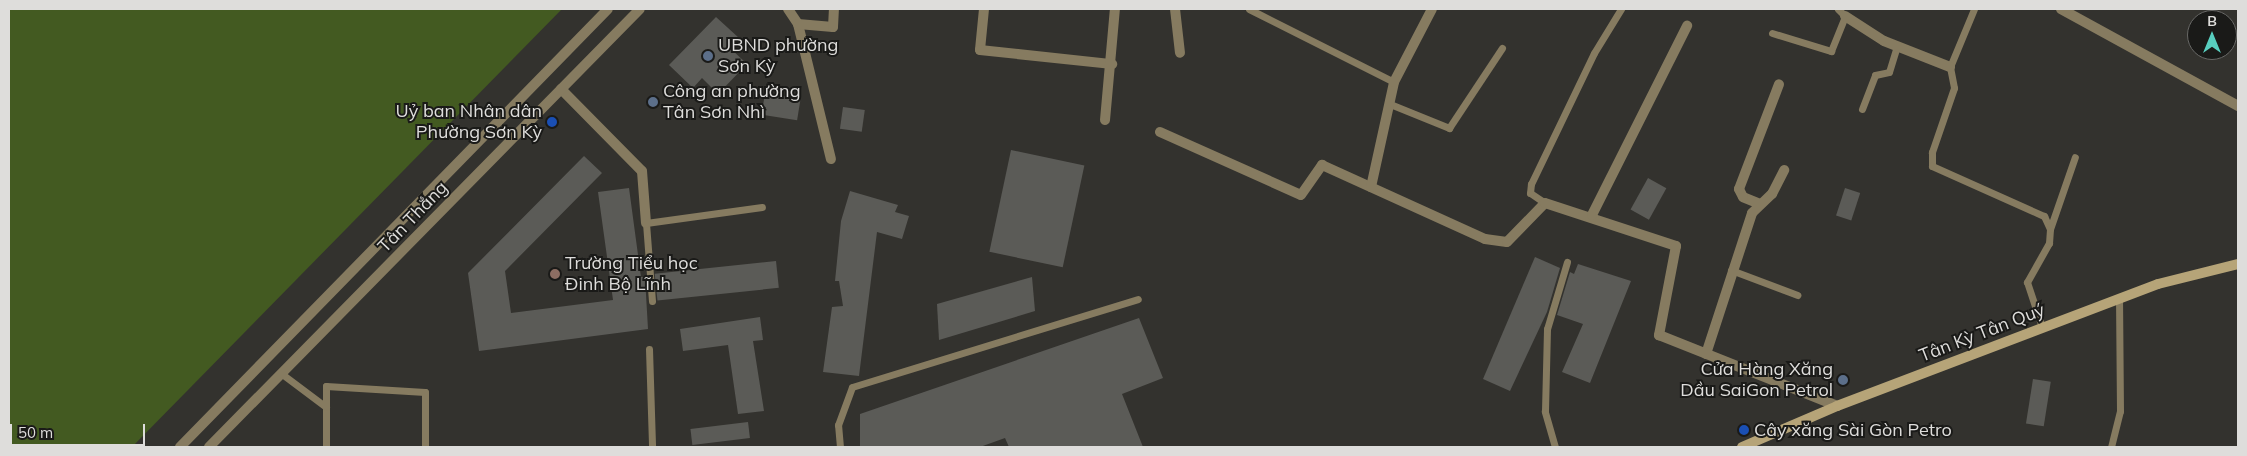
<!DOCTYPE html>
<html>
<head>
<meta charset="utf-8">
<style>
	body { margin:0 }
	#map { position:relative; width:2247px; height:456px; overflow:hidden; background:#33322e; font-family:Mulish,sans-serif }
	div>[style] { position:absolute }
	.green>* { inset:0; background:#435a21 }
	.building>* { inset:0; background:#5b5b57; transform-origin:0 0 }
	.service>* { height:7px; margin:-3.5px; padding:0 3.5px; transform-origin:3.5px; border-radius:3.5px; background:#867b60 }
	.minor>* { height:10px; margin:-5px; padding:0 5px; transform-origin:5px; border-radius:5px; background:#867b60 }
	.tertiary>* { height:10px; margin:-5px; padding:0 5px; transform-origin:5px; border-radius:5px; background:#867b60 }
	.secondary>* { height:10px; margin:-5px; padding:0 5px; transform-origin:5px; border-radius:5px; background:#b6a478 }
	.dots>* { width:14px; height:14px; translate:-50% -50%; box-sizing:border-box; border:2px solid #1a1a18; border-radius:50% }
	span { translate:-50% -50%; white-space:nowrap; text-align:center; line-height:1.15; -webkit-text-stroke:4px #1a1a18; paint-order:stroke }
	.poi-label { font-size:18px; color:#dedddb }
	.left { translate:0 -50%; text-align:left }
	.right { translate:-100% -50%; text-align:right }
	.street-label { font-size:18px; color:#dedddb }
	.frame { position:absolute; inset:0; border:10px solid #dedddb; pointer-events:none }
	.north { position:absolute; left:2187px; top:10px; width:50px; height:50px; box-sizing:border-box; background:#1a1a18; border:1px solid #686866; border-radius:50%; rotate:0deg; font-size:14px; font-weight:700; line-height:20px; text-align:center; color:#dedddb }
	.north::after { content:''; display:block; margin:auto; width:18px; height:22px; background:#58cebf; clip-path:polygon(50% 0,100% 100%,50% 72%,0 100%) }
	.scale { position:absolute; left:10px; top:424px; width:135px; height:22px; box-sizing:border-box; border:2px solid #dedddb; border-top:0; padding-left:6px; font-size:15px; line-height:18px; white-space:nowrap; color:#dedddb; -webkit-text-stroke:4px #1a1a18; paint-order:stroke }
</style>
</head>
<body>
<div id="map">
	<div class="green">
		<i style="clip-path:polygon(9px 9px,562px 9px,132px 447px,9px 447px)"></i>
	</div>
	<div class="building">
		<i style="clip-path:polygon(716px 17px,739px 38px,730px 48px,747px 64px,718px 94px,702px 78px,693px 88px,669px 65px)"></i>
		<i style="left:765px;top:93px;width:36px;height:22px;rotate:9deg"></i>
		<i style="left:843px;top:107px;width:22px;height:22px;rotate:8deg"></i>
		<i style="left:1011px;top:150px;width:75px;height:104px;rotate:12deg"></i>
		<i style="clip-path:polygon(584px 156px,602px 173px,505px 271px,511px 313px,613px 300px,598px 192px,629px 188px,641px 277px,645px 277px,648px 329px,479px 351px,468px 273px)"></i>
		<i style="left:1648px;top:178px;width:21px;height:36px;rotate:29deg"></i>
		<i style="left:1845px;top:188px;width:16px;height:29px;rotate:18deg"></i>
		<i style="clip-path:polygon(850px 191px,898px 205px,895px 212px,909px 216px,902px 239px,877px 232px,859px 376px,823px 372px,832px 307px,843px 306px,839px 281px,835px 281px,841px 221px)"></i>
		<i style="clip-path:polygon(1535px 257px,1560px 268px,1547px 312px,1510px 391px,1483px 379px)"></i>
		<i style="left:776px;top:261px;width:27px;height:122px;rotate:84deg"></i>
		<i style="clip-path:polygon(1578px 264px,1631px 281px,1590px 383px,1562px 372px,1583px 324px,1557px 315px,1570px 272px,1574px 274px)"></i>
		<i style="clip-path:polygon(1032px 277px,1035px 311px,939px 340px,937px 304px)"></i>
		<i style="clip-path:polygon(760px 317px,763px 340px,753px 341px,764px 411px,738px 414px,728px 345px,683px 351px,680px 329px)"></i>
		<i style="clip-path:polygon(1139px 318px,1163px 378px,1122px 394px,1143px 447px,1009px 447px,1005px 438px,980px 447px,860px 447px,860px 414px)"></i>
		<i style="left:2033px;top:379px;width:18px;height:45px;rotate:9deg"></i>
		<i style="left:748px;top:422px;width:16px;height:58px;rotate:83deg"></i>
	</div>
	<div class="service">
		<i style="left:1249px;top:9px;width:162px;rotate:26.7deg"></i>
		<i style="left:1974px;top:9px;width:63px;rotate:112.5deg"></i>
		<i style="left:1950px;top:67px;width:21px;rotate:79deg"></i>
		<i style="left:1954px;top:88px;width:68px;rotate:109deg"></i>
		<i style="left:1932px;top:152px;width:14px;rotate:90deg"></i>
		<i style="left:1932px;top:166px;width:123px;rotate:24.1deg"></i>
		<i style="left:2044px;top:216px;width:14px;rotate:65deg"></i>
		<i style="left:2050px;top:229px;width:14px;rotate:94deg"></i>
		<i style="left:2049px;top:243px;width:45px;rotate:119.4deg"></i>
		<i style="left:2027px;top:282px;width:47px;rotate:71.6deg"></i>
		<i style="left:1772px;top:33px;width:62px;rotate:17deg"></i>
		<i style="left:1831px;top:51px;width:38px;rotate:-68deg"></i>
		<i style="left:1845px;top:16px;width:10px;rotate:-135deg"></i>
		<i style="left:1390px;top:104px;width:64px;rotate:22.1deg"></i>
		<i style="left:1449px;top:128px;width:96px;rotate:-56.5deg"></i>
		<i style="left:1862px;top:109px;width:36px;rotate:-69deg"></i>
		<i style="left:1875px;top:75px;width:14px;rotate:-12deg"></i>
		<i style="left:1889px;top:72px;width:27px;rotate:-73deg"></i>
		<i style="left:1545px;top:203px;width:18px;rotate:-146deg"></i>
		<i style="left:1530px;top:193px;width:9px;rotate:-84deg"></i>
		<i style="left:1531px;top:184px;width:145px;rotate:-64.3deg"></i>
		<i style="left:1594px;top:53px;width:52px;rotate:-58.5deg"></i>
		<i style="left:2050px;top:229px;width:76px;rotate:-70.9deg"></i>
		<i style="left:1731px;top:270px;width:71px;rotate:20.7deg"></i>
		<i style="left:652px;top:301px;width:78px;rotate:-94.4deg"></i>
		<i style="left:646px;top:223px;width:117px;rotate:-7.9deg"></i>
		<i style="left:649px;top:349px;width:98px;rotate:88.2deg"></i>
		<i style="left:282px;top:374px;width:55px;rotate:36.9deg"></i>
		<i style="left:326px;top:407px;width:40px;rotate:90deg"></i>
		<i style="left:326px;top:407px;width:21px;rotate:-90deg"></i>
		<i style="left:326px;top:386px;width:99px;rotate:3.5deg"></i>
		<i style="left:425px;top:392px;width:55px;rotate:90deg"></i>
		<i style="left:840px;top:447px;width:22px;rotate:-95deg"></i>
		<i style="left:838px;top:425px;width:40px;rotate:-69.8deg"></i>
		<i style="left:852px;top:387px;width:299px;rotate:-17.1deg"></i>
		<i style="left:1555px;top:447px;width:37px;rotate:-106deg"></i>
		<i style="left:1545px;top:411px;width:82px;rotate:-88.6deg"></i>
		<i style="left:1547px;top:329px;width:70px;rotate:-73.4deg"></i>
		<i style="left:2111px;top:447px;width:37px;rotate:-76deg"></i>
		<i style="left:2120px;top:411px;width:113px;rotate:-90.5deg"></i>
	</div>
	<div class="minor">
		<i style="left:788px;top:9px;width:18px;rotate:56deg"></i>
		<i style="left:798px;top:24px;width:139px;rotate:76.3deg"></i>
		<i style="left:984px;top:9px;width:41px;rotate:95.6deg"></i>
		<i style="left:980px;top:50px;width:133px;rotate:6.1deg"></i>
		<i style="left:1175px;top:9px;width:44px;rotate:83.5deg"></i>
		<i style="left:2061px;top:9px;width:202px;rotate:28.7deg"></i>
		<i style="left:1845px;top:16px;width:46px;rotate:32.7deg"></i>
		<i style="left:1884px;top:41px;width:71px;rotate:21.5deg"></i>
		<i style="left:798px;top:24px;width:35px;rotate:5deg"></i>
		<i style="left:833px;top:27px;width:18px;rotate:-87deg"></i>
		<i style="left:561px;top:89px;width:115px;rotate:45.4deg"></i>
		<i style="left:642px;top:171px;width:52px;rotate:85.6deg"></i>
		<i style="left:1105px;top:120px;width:111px;rotate:-84.9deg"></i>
		<i style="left:1160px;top:132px;width:154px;rotate:24.1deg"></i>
		<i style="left:1301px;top:195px;width:37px;rotate:-55deg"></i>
		<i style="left:1322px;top:165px;width:179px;rotate:24.4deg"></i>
		<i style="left:1485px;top:239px;width:22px;rotate:8deg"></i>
		<i style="left:1507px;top:242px;width:54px;rotate:-45.7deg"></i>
		<i style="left:1545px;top:203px;width:138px;rotate:18.2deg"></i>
		<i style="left:1676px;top:246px;width:91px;rotate:100.8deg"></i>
		<i style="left:1659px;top:335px;width:192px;rotate:21.7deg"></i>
		<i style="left:1371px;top:187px;width:107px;rotate:-77.6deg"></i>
		<i style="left:1394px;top:82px;width:82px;rotate:-62.5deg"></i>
		<i style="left:1760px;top:204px;width:18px;rotate:-158deg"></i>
		<i style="left:1743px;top:197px;width:9px;rotate:-117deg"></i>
		<i style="left:1739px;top:189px;width:112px;rotate:-69.1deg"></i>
		<i style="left:1592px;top:215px;width:212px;rotate:-63.3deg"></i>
		<i style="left:1706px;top:354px;width:148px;rotate:-71.9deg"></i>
		<i style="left:1752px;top:213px;width:28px;rotate:-44deg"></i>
		<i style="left:1772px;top:194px;width:27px;rotate:-63deg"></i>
	</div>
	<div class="tertiary">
		<i style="left:180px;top:447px;width:612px;rotate:-45.66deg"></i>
		<i style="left:209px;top:447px;width:614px;rotate:-45.46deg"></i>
	</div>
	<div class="secondary">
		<i style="left:1742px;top:447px;width:103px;rotate:-23.3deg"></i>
		<i style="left:1837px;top:406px;width:343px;rotate:-20.8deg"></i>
		<i style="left:2158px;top:284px;width:82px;rotate:-14deg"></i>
	</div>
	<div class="dots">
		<i style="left:708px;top:56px;background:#5c6f8a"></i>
		<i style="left:653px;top:102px;background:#5c6f8a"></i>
		<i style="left:552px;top:122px;background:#1a4fb4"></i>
		<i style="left:555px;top:274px;background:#8d6e63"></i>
		<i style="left:1843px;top:380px;background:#5c6f8a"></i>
		<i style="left:1744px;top:430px;background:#1a4fb4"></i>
	</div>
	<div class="poi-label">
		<span class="left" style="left:718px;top:56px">UBND phường<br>Sơn Kỳ</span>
		<span class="left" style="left:663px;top:102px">Công an phường<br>Tân Sơn Nhì</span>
		<span class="right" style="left:542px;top:122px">Uỷ ban Nhân dân<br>Phường Sơn Kỳ</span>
		<span class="left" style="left:565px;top:274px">Trường Tiểu học<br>Đinh Bộ Lĩnh</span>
		<span class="right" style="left:1833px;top:380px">Cửa Hàng Xăng<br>Dầu SaiGon Petrol</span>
		<span class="left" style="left:1754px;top:430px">Cây xăng Sài Gòn Petro</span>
	</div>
	<div class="street-label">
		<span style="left:413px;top:217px;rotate:-46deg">Tân Thắng</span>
		<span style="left:1982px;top:333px;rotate:-21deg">Tân Kỳ Tân Quý</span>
	</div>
	<div class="frame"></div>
	<div class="north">B</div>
	<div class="scale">50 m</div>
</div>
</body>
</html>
